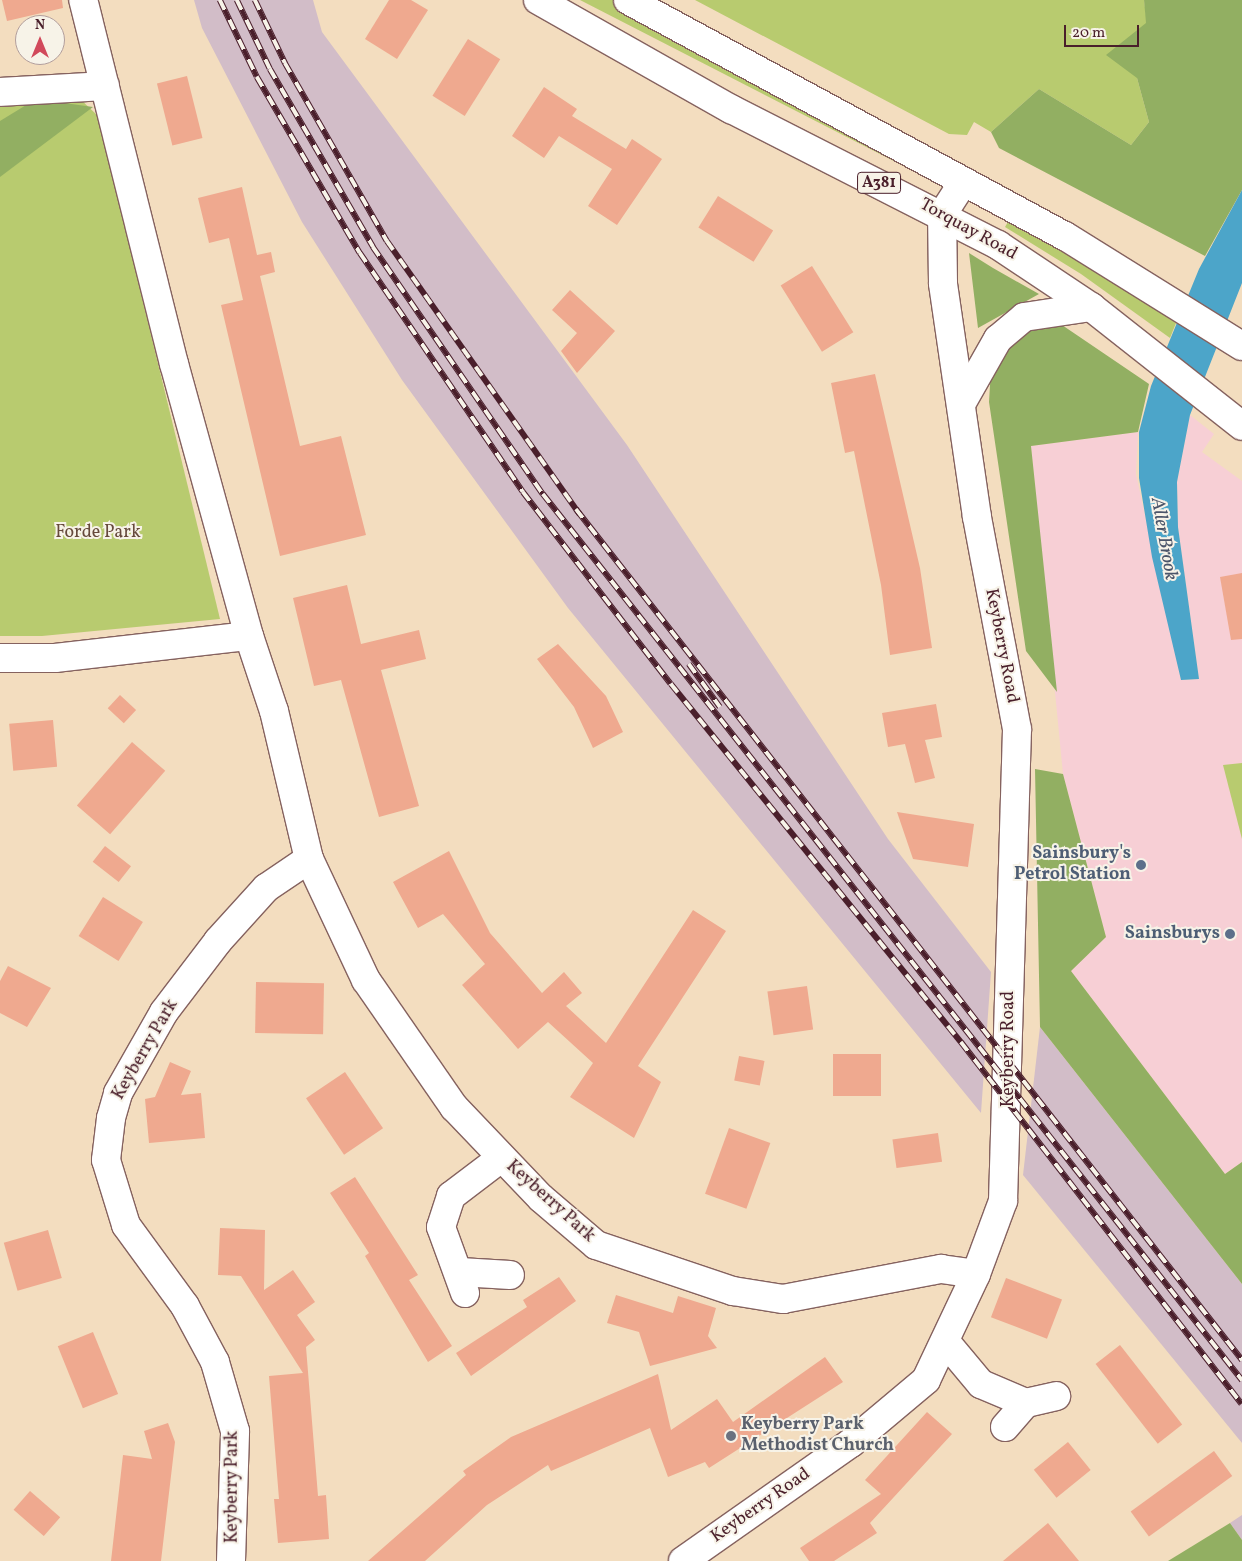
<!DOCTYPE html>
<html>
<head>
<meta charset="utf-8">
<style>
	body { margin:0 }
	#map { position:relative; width:1242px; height:1561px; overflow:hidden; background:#f3ddbf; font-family:Vollkorn,serif }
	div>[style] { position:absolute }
	.built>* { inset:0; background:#f7cfd5 }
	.industrial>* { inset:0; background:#d2bdc8 }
	.green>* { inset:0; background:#b8cb6f }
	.forest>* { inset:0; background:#92af62 }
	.water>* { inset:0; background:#4ca5c9 }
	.building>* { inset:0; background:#efa98f; transform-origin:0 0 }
	.roads { filter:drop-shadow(1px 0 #85625f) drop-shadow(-1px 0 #85625f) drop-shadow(0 1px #85625f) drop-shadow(0 -1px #85625f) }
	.street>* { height:28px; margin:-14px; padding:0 14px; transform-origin:14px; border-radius:14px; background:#fff }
	.primary>* { height:28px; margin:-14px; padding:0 14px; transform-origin:14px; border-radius:14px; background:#fff }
	.rail>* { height:5.5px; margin-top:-2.75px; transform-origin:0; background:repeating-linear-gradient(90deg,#f7f3e8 0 11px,#4a1f2b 0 22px); box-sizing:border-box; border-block:1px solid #4a1f2b }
	.dots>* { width:14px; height:14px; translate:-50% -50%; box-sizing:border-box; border:2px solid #f7f3e8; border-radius:50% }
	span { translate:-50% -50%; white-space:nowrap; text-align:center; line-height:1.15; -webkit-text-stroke:4px #f7f3e8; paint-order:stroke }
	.shield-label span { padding:1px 4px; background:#f7f3e8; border:1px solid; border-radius:4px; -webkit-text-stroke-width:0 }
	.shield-label { font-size:16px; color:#4a1f2b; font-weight:700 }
	.street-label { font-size:18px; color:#4a1f2b }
	.park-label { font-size:18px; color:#664a3c }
	.service-label { font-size:18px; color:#4e5e75; font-weight:700 }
	.right { translate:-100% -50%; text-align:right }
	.worship-label { font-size:18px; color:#5b616d; font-weight:700 }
	.left { translate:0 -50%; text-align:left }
	.water-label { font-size:19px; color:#4b556a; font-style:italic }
	.north { position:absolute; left:15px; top:15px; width:50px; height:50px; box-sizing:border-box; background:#f7f3e8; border:1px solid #b29e9c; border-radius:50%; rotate:0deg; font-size:14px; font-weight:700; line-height:20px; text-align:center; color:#4a1f2b }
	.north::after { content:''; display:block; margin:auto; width:18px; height:22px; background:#d1495b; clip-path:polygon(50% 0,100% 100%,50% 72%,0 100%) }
	.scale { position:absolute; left:1064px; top:25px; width:75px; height:22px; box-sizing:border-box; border:2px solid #4a1f2b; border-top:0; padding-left:6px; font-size:15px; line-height:18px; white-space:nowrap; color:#4a1f2b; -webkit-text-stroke:4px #f7f3e8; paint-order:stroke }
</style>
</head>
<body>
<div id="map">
	<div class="built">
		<i style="clip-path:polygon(1190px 415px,1214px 434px,1202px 452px,1242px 481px,1242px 1162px,1225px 1174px,1071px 971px,1106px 937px,1063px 774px,1031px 446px,1138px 432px,1136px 474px,1181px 680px,1199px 679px,1178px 527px,1177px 482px)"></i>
	</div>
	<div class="industrial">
		<i style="clip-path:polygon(194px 0,313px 0,322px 32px,627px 445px,888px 839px,991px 972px,981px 1113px,568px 608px,402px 380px,302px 222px,202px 28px)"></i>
		<i style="clip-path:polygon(1040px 1027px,1242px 1284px,1242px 1443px,1023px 1175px)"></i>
		<i style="clip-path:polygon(1242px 1515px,1242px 1540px,1230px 1523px)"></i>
	</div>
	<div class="green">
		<i style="clip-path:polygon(580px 0,619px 0,679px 44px,915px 166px,913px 171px)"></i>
		<i style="clip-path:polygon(695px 0,1144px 0,1147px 23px,1137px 78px,1149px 122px,1131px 145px,1039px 89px,991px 132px,974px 122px,967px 135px,949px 134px)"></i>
		<i style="clip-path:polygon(77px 96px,98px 116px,220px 619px,42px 636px,0 636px,0 97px)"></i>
		<i style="clip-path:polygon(1012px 215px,1176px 323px,1170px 338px,1081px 274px,1005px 227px)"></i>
		<i style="clip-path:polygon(1242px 763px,1242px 839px,1223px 765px)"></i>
	</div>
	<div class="forest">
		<i style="clip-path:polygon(1144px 0,1242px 0,1242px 190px,1205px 256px,999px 148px,991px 132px,1039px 89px,1131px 145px,1149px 122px,1137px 78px,1106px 55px,1146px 23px)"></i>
		<i style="clip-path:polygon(36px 99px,93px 107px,0 177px,0 121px)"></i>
		<i style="clip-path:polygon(969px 253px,993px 268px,1039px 294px,978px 328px)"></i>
		<i style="clip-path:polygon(1042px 324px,1062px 325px,1149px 384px,1138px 432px,1031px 446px,1057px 692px,1026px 651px,989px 402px,991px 368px,1009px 341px)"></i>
		<i style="clip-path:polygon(1035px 769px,1063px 774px,1106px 937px,1071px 971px,1225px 1174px,1242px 1162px,1242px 1284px,1040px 1027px)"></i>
		<i style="clip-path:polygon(1230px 1523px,1242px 1540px,1242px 1561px,1168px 1561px)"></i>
	</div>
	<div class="water">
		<i style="clip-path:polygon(1242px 190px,1242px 283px,1190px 415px,1177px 482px,1178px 527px,1199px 679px,1181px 680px,1152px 557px,1139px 478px,1139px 432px,1151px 386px,1199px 269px)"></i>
	</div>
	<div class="building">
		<i style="clip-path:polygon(2px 0,62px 0,63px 8px,7px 21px)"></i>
		<i style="clip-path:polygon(389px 0,411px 0,428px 10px,397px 59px,365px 39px)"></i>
		<i style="left:468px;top:39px;width:38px;height:67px;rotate:32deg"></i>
		<i style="left:187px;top:76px;width:64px;height:31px;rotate:76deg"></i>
		<i style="clip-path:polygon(544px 87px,577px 109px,572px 116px,626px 149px,632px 139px,662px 159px,617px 225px,588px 206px,612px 169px,559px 136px,544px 158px,512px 136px)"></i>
		<i style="clip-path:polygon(242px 187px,257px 255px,271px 252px,275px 272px,260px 276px,300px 446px,341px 436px,366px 535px,280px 556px,221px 305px,243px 300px,229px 238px,209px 243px,198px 198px)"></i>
		<i style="left:718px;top:196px;width:65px;height:37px;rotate:32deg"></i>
		<i style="left:812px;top:266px;width:78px;height:37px;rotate:58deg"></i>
		<i style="clip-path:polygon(570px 290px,615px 331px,577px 373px,561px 351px,577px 333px,552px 310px)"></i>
		<i style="clip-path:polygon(875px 374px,920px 568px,932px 648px,890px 655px,881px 585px,854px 451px,845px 453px,831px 383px)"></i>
		<i style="clip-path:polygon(1242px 573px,1242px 639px,1231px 640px,1220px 577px)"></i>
		<i style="clip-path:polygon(347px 585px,361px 644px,419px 630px,426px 659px,381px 670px,419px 806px,379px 817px,341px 680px,314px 686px,293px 598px)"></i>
		<i style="clip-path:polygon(558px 644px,606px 696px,623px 732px,593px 748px,574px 707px,537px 659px)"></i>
		<i style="left:120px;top:695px;width:22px;height:18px;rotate:43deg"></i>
		<i style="clip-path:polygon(936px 704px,942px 737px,925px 740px,935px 778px,915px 783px,905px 744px,888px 747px,882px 713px)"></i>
		<i style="left:53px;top:720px;width:47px;height:44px;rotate:85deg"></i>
		<i style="left:132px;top:742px;width:44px;height:84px;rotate:41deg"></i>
		<i style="clip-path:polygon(897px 812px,974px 824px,968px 867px,913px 859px)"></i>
		<i style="left:105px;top:846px;width:33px;height:20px;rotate:38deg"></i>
		<i style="clip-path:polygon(449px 851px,490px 933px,542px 993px,564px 972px,582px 993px,566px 1006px,606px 1043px,693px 910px,726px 931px,638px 1066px,661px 1082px,634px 1138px,570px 1097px,593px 1063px,548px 1022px,518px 1049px,462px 985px,485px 964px,443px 914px,418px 928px,393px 882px)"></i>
		<i style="left:103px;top:897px;width:47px;height:46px;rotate:32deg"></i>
		<i style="clip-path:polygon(8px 966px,51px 988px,27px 1027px,0 1013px,0 981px)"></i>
		<i style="left:256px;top:982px;width:68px;height:51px;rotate:1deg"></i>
		<i style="left:807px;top:986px;width:44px;height:40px;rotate:82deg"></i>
		<i style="left:833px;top:1054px;width:48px;height:42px"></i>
		<i style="left:739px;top:1056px;width:26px;height:25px;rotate:11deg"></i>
		<i style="clip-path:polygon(170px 1062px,191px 1071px,181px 1095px,201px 1093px,205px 1138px,149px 1143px,145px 1099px,155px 1097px)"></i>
		<i style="left:345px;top:1072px;width:68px;height:47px;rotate:56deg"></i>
		<i style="left:729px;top:1128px;width:44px;height:70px;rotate:20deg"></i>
		<i style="left:938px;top:1133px;width:29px;height:46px;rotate:82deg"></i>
		<i style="clip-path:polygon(355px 1177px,418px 1275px,409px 1280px,452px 1346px,428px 1362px,365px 1256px,369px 1253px,330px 1193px)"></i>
		<i style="clip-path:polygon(220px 1228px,265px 1230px,264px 1290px,293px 1270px,315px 1302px,297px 1315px,315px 1340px,306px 1347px,318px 1496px,326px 1495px,329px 1539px,278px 1543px,274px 1499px,279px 1499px,269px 1376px,303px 1373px,241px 1276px,218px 1275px)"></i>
		<i style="left:48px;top:1230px;width:50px;height:46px;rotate:74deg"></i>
		<i style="clip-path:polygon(559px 1277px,576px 1301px,471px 1376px,456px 1353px,527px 1307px,523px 1300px)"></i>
		<i style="left:1006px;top:1278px;width:60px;height:42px;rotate:21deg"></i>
		<i style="clip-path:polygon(616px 1295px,673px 1313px,678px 1296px,716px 1308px,708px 1336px,717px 1348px,650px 1366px,639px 1332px,607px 1323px)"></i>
		<i style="left:93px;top:1332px;width:67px;height:38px;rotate:68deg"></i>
		<i style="left:1120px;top:1345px;width:101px;height:31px;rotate:52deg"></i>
		<i style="clip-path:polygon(825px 1357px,843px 1382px,709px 1468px,705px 1462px,668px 1477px,650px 1428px,551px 1471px,548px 1465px,487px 1505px,425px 1561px,368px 1561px,466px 1475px,463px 1471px,511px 1437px,658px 1374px,671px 1430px,717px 1399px,733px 1422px)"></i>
		<i style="clip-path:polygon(927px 1412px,952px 1434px,870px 1523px,877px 1533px,834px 1561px,809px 1561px,800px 1548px,881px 1494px,865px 1480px)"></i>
		<i style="clip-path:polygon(168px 1423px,175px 1442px,161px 1561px,111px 1561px,123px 1455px,152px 1459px,144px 1431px)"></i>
		<i style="left:1068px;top:1442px;width:36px;height:44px;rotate:51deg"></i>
		<i style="left:1214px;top:1451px;width:31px;height:103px;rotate:54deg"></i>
		<i style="left:30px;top:1491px;width:40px;height:25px;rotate:41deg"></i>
		<i style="clip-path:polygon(1048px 1523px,1079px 1561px,1003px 1561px)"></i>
	</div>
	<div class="roads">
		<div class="street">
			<i style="left:0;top:92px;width:105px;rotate:-3.3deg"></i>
			<i style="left:961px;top:404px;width:75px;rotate:-60.4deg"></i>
			<i style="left:998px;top:339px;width:34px;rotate:-40deg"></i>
			<i style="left:1024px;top:317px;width:68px;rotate:-8.5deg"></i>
			<i style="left:249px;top:636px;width:79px;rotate:71.6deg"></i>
			<i style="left:274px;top:711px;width:152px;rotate:76.7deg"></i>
			<i style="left:309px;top:859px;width:134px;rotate:64.8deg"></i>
			<i style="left:366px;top:980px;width:155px;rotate:55.3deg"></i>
			<i style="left:454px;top:1107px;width:126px;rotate:46.3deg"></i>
			<i style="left:541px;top:1198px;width:72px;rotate:40.5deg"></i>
			<i style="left:596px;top:1245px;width:145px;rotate:18.6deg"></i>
			<i style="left:733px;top:1291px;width:51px;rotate:9.1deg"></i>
			<i style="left:783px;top:1299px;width:161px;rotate:-10.8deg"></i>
			<i style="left:941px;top:1269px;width:35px;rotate:8deg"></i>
			<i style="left:0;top:658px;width:55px"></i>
			<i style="left:55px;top:658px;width:195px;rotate:-6.5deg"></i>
			<i style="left:249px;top:636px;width:282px;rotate:-105.4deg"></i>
			<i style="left:174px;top:364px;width:375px;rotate:-104deg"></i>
			<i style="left:460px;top:1272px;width:50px;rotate:3.4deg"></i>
			<i style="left:465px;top:1293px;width:70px;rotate:-110deg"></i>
			<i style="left:441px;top:1227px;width:33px;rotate:-72deg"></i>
			<i style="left:451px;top:1196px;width:63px;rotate:-37.2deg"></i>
			<i style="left:945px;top:1341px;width:56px;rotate:50.1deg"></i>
			<i style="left:981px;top:1384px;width:49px;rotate:22.9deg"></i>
			<i style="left:1026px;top:1403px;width:31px;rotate:-13deg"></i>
			<i style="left:1005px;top:1427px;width:32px;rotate:-49deg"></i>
			<i style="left:231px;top:1561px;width:130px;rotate:-88.2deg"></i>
			<i style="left:235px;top:1431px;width:72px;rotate:-106.2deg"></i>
			<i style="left:215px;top:1362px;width:64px;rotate:-118.2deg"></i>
			<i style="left:185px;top:1306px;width:100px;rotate:-126.1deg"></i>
			<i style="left:126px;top:1225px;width:68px;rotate:-107.1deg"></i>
			<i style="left:106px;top:1160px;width:42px;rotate:-83.2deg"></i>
			<i style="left:111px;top:1118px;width:26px;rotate:-74deg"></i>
			<i style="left:118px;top:1093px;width:93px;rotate:-60.4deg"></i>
			<i style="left:164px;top:1012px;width:89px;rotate:-52.7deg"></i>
			<i style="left:218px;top:941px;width:72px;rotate:-47.8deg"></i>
			<i style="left:266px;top:888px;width:52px;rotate:-34deg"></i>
			<i style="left:683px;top:1561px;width:205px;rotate:-35.1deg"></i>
			<i style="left:851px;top:1443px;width:98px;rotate:-40deg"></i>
			<i style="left:926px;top:1380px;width:117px;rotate:-64.7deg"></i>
			<i style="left:976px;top:1274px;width:78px;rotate:-69.7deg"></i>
			<i style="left:1003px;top:1201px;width:472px;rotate:-88.3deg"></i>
			<i style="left:1017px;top:729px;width:216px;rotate:-100.7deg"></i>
			<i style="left:977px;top:517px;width:236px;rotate:-98.3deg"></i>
			<i style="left:943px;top:283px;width:68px;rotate:-90.8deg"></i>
			<i style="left:942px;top:215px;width:40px;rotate:-57.1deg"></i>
		</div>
		<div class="primary">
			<i style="left:538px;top:0;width:222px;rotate:29.5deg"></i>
			<i style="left:731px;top:109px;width:300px;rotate:27deg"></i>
			<i style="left:998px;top:245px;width:112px;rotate:33.7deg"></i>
			<i style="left:1091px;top:307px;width:192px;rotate:38.2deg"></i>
			<i style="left:628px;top:0;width:497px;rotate:28.4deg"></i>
			<i style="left:1065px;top:236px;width:208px;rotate:31.9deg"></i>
		</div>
	</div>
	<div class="rail">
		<i style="left:220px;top:0;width:85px;rotate:64.3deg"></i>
		<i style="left:257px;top:77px;width:204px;rotate:59.7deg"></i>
		<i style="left:360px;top:253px;width:289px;rotate:55.7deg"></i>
		<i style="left:523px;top:492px;width:242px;rotate:52.4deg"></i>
		<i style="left:671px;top:684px;width:461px;rotate:51deg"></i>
		<i style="left:961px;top:1042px;width:458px;rotate:52.2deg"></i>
		<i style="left:237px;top:0;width:76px;rotate:64.4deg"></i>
		<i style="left:270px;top:69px;width:206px;rotate:59.9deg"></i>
		<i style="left:373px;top:247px;width:300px;rotate:55.5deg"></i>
		<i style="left:543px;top:494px;width:1129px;rotate:51.73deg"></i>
		<i style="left:255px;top:0;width:70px;rotate:64.5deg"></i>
		<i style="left:285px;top:63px;width:205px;rotate:60.2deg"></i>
		<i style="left:387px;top:241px;width:335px;rotate:54.8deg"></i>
		<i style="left:576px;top:509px;width:1081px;rotate:51.95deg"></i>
		<i style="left:689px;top:664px;width:53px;rotate:54.2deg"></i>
	</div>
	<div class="dots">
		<i style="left:1141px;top:865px;background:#5c6f8a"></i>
		<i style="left:1230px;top:934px;background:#5c6f8a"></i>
		<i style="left:731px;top:1436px;background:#6b7280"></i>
	</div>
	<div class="shield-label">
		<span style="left:879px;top:183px">A381</span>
	</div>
	<div class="street-label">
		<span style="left:968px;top:230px;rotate:29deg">Torquay Road</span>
		<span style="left:1001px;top:646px;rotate:79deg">Keyberry Road</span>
		<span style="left:1009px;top:1049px;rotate:-90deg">Keyberry Road</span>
		<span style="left:146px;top:1050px;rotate:-60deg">Keyberry Park</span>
		<span style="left:550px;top:1202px;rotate:42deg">Keyberry Park</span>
		<span style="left:233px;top:1487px;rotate:-90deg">Keyberry Park</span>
		<span style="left:761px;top:1506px;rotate:-35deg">Keyberry Road</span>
	</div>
	<div class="park-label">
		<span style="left:98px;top:533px">Forde Park</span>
	</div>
	<div class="service-label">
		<span class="right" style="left:1131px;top:865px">Sainsbury's<br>Petrol Station</span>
		<span class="right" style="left:1220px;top:934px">Sainsburys</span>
	</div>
	<div class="worship-label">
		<span class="left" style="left:741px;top:1436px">Keyberry Park<br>Methodist Church</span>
	</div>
	<div class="water-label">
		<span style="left:1163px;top:539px;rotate:80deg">Aller Brook</span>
	</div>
	<div class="north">N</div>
	<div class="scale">20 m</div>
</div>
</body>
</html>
